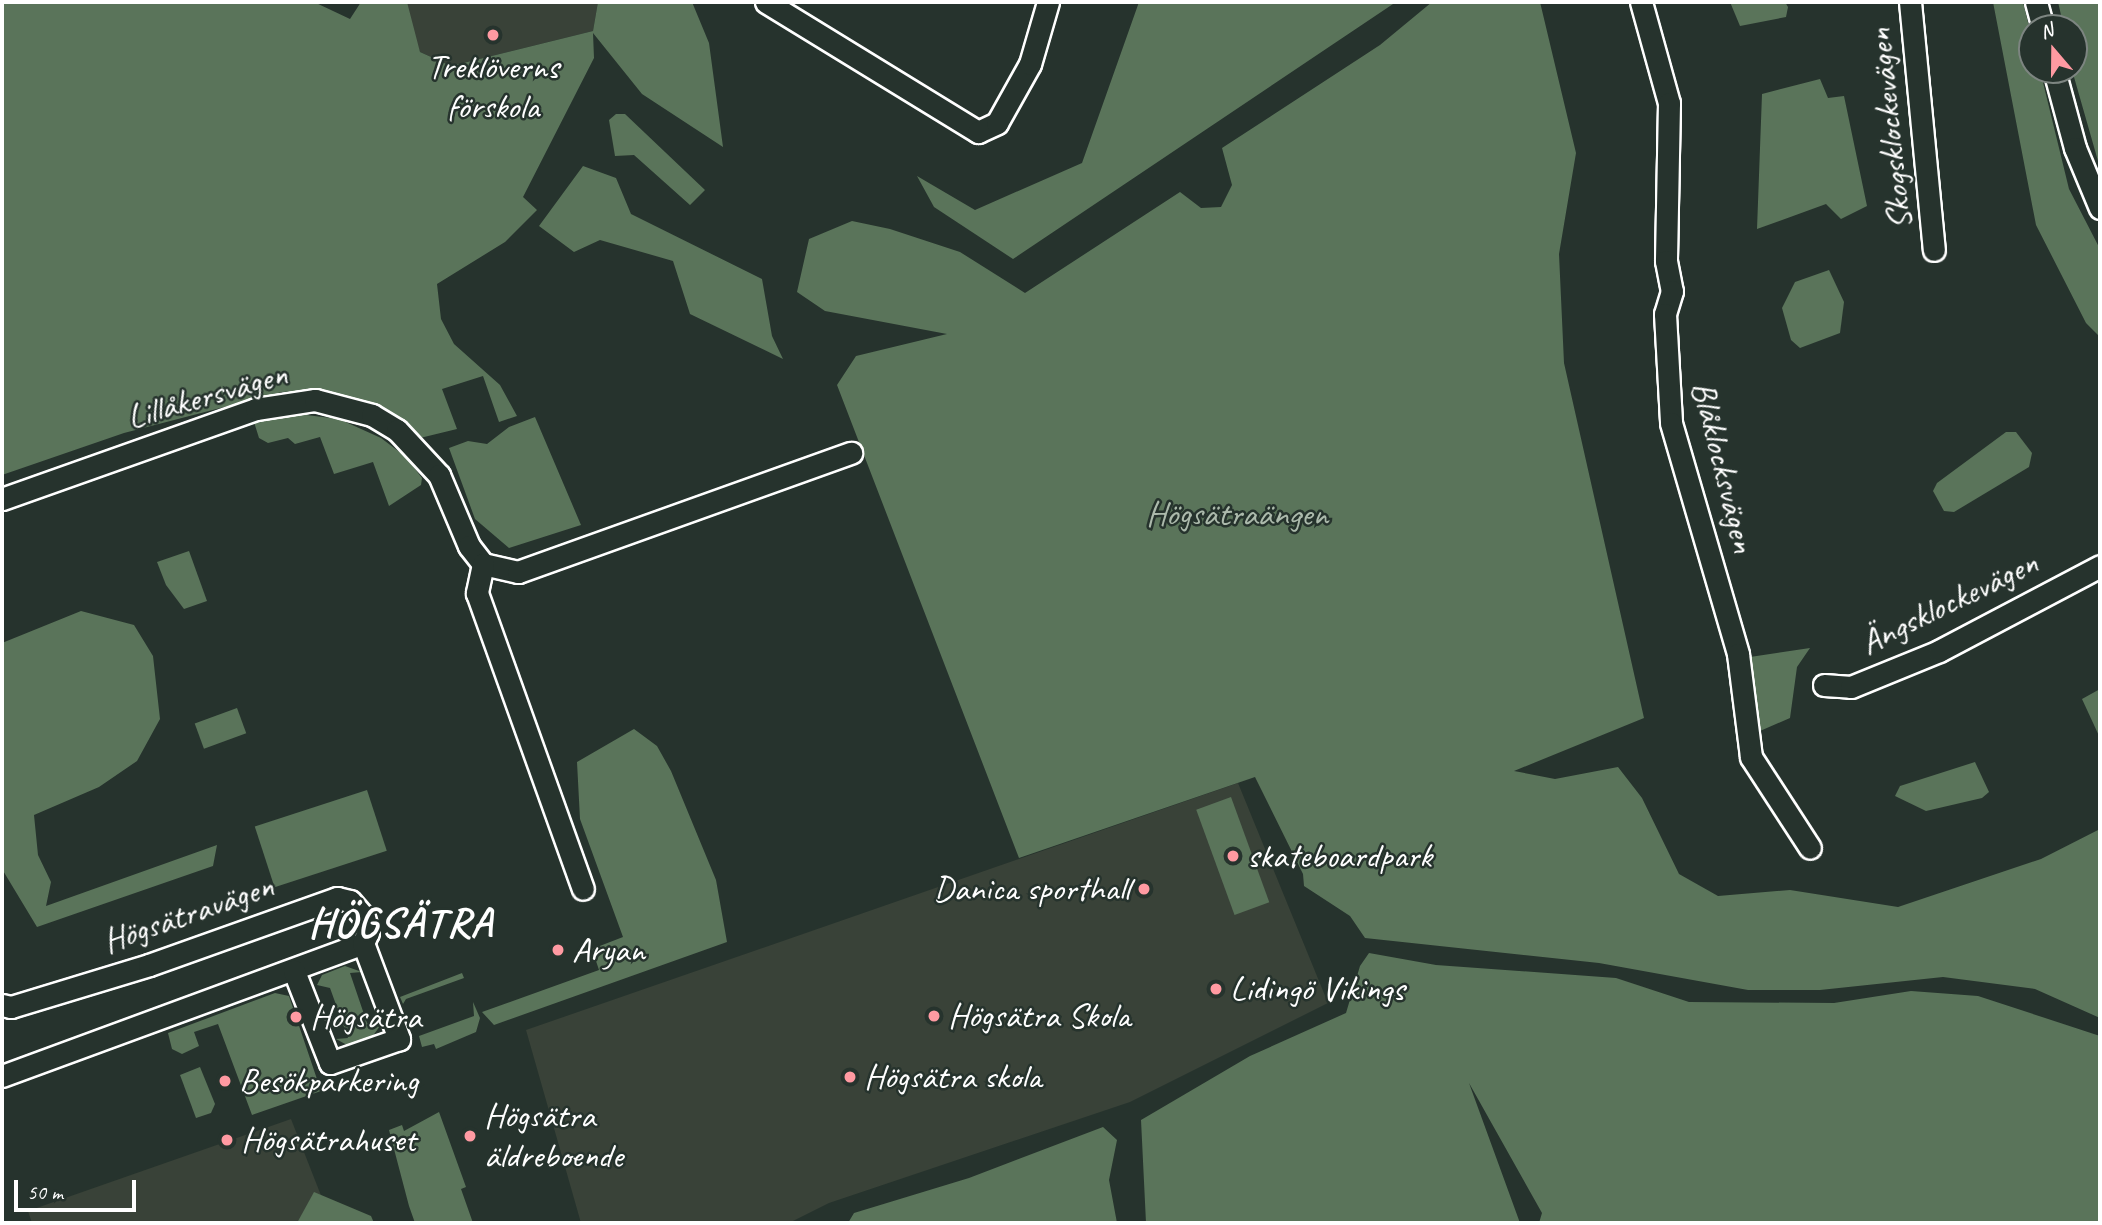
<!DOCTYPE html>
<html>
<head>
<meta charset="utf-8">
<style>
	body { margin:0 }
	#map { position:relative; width:2102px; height:1225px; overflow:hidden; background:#26332d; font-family:Caveat,sans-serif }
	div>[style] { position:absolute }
	.built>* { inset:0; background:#394238 }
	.green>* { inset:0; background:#5a745a; transform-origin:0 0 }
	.roads { filter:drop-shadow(2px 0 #fff) drop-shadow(-2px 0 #fff) drop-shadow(0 2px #fff) drop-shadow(0 -2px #fff) }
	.minor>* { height:21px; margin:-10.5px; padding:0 10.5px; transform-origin:10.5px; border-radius:10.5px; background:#26332d }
	.dots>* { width:19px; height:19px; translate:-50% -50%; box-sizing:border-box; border:4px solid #26332d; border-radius:50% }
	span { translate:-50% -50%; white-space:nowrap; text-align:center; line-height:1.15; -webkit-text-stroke:5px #26332d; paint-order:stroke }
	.poi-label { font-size:35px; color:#fff }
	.left { translate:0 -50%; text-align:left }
	.right { translate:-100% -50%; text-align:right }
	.street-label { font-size:35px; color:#fff }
	.park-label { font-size:35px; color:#acbaac }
	.district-label { font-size:42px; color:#fff; font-weight:700; letter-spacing:2px }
	.frame { position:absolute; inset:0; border:4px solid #fff; pointer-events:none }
	.north { position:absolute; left:2018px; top:14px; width:70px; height:70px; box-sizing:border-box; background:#26332d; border:2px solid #7d8581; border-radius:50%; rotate:340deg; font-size:19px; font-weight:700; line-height:28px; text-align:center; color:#fff }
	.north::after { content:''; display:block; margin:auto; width:24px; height:32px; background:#ff9aa2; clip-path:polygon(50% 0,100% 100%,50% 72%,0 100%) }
	.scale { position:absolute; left:14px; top:1180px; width:122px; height:32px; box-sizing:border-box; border:4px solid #fff; border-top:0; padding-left:9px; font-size:21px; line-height:24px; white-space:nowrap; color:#fff; -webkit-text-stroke:5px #26332d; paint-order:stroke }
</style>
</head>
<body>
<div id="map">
	<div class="built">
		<i style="clip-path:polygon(402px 2px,598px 2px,593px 31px,451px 66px,420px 52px)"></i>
		<i style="clip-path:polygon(1238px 783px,1328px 1003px,1130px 1102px,829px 1203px,789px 1223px,581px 1223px,526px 1030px)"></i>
		<i style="clip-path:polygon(291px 1119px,322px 1198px,323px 1223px,32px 1223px,28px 1211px)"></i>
	</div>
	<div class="green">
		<i style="clip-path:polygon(2px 2px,314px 2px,350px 19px,361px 2px,407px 2px,420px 52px,451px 66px,593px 31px,598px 2px,692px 2px,709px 43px,723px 147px,642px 94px,593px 33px,594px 58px,523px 197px,537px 210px,505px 242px,437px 284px,441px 319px,454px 344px,500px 385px,517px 416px,499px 422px,483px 376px,442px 389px,457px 429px,420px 438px,396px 417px,347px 396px,317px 390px,282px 392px,124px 433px,2px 475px)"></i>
		<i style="clip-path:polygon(1139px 2px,1396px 2px,1013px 259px,934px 207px,917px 176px,975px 210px,1082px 163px)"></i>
		<i style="clip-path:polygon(1432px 2px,1540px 2px,1576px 153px,1559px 254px,1564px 363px,1644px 718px,1514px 771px,1555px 779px,1618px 767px,1642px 798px,1679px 874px,1718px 896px,1790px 890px,1898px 907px,2041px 859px,2100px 829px,2100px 1018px,2035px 989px,1943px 977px,1820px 990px,1748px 990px,1599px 963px,1365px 938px,1350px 916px,1304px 886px,1303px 874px,1255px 777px,1019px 858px,837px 385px,856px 356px,947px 334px,825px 311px,797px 292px,809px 239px,852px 221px,890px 229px,960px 252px,1025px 293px,1180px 192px,1201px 208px,1221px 207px,1232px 185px,1222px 148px,1380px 45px)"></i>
		<i style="clip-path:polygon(1730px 2px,1785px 2px,1788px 7px,1786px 17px,1740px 26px)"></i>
		<i style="clip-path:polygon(1993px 2px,2023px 2px,2032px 39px,2032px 70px,2040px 70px,2069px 189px,2100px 249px,2100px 337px,2086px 323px,2036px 225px)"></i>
		<i style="clip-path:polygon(2058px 2px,2100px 2px,2100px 168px,2072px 70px,2074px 28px,2064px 28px)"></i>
		<i style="clip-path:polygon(1820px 79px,1828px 98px,1844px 96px,1867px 206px,1841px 219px,1826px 204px,1757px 229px,1762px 94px)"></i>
		<i style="clip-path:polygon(616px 114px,625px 114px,705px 190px,690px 205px,634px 155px,615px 156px,609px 120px)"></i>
		<i style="clip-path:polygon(583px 166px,616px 178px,631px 214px,762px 279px,772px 336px,783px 359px,690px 314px,673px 261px,600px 240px,574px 252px,539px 226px)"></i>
		<i style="clip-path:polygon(1829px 270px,1844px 302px,1840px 333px,1800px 348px,1791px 340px,1782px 308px,1795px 282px)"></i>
		<i style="clip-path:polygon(298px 414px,339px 419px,381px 438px,406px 457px,422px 478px,421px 485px,389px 506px,373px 462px,334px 474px,320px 437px,295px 444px,288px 438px,268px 443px,259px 438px,254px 422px)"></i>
		<i style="clip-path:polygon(535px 417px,581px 525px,509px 548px,475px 519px,449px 448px,468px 441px,487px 444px,509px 427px)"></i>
		<i style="clip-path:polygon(2006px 432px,2016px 432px,2032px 453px,2029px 467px,1954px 512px,1944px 511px,1933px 491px,1937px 483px)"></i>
		<i style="clip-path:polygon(189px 551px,207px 601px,184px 609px,166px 585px,157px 562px)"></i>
		<i style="clip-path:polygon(81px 611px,134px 625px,153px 656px,160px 719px,137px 761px,99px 787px,34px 815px,38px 855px,51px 882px,46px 906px,217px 845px,213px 866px,37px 927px,2px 869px,2px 643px)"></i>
		<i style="clip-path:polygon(1810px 648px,1797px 667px,1790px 718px,1760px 731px,1750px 657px)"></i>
		<i style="clip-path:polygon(2100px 689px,2100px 738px,2082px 699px)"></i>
		<i style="left:237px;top:708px;width:27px;height:45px;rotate:70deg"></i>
		<i style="clip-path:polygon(634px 729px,657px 746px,671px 771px,716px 880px,727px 942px,494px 1025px,482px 1012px,599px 970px,592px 949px,623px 937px,580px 819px,577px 762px)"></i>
		<i style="clip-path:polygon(1975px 762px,1989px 792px,1982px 798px,1926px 811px,1895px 796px,1900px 786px)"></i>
		<i style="left:367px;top:790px;width:64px;height:118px;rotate:72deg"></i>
		<i style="left:1231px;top:797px;width:112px;height:37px;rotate:70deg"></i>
		<i style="clip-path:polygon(1369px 953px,1436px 965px,1616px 978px,1689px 1002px,1834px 1003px,1911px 991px,1978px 996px,2100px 1036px,2100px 1223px,1539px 1223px,1542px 1213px,1469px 1083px,1520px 1223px,1146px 1223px,1141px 1120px,1250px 1056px,1346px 1013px,1360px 966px)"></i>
		<i style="clip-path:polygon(345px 966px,362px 972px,350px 973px,367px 1023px,379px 1022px,380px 1026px,372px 1037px,347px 1045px,336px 1039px,348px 1038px,330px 988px,317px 985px,322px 975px)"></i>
		<i style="clip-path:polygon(462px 973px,464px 978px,406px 999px,403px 1004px,400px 997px)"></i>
		<i style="clip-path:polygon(275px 993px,289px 996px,321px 1091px,252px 1115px,218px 1024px,194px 1032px,199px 1046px,182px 1054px,172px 1049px,168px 1033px)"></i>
		<i style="clip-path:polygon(473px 1002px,480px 1018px,476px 1032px,436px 1049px,434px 1044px,422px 1047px,419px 1036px,474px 1016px)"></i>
		<i style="clip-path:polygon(200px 1067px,215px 1104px,211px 1113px,196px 1118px,180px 1075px)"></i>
		<i style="clip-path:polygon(439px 1112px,466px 1187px,461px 1189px,473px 1223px,415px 1223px,409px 1206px,389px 1130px,402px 1125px,404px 1131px)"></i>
		<i style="clip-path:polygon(1103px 1127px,1117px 1140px,1109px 1180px,1117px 1223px,848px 1223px,854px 1213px,969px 1178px)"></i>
		<i style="clip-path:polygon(314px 1192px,371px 1216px,374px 1223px,297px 1223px)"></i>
	</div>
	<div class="roads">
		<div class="minor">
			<i style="left:766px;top:2px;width:249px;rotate:31.5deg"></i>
			<i style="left:978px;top:132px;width:21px;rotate:-25deg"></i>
			<i style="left:997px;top:123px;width:68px;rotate:-60.8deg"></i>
			<i style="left:1030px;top:64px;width:65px;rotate:-73.8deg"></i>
			<i style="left:1641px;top:2px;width:105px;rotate:74.5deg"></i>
			<i style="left:1669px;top:103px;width:158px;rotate:91.1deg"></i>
			<i style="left:1666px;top:261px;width:31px;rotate:79deg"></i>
			<i style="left:1672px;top:291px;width:24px;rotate:107deg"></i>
			<i style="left:1665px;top:314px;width:109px;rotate:86.8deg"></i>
			<i style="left:1671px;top:423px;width:241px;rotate:73.8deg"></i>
			<i style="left:1738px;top:654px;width:104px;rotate:82.8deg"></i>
			<i style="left:1751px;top:757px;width:108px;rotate:57deg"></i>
			<i style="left:1910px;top:2px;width:249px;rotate:84.5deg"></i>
			<i style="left:2036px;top:2px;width:27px;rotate:75deg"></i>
			<i style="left:2054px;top:70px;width:81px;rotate:74.9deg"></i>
			<i style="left:2075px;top:148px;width:65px;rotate:67.4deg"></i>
			<i style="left:2px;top:499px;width:269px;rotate:-19.5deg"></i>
			<i style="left:256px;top:409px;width:60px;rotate:-8.7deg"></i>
			<i style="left:315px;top:400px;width:59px;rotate:14.7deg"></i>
			<i style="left:372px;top:415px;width:29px;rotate:31deg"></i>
			<i style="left:397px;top:430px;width:62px;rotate:47deg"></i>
			<i style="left:439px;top:475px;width:77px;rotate:67.1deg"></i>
			<i style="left:469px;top:546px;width:23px;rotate:52deg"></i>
			<i style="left:483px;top:564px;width:36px;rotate:13deg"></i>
			<i style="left:518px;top:572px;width:354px;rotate:-19.7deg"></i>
			<i style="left:483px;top:564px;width:30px;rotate:102deg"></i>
			<i style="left:477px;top:593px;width:314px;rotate:70.3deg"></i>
			<i style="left:1824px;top:685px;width:27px;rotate:4deg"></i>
			<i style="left:1851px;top:687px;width:95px;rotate:-22.2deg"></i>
			<i style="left:1939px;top:651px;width:182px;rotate:-27.8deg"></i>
			<i style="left:2px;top:1005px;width:9px;rotate:13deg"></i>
			<i style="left:11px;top:1007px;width:144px;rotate:-16.9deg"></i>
			<i style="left:149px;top:965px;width:200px;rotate:-19.6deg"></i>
			<i style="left:337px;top:898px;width:13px;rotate:13deg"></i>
			<i style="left:350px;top:901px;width:21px;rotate:49deg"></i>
			<i style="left:364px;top:917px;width:16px;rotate:75deg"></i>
			<i style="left:368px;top:932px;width:12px;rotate:114deg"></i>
			<i style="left:2px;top:1076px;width:385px;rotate:-20.2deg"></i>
			<i style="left:363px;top:943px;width:103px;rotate:69.4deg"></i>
			<i style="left:399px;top:1039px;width:73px;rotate:160.8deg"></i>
			<i style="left:330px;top:1063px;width:99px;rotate:-111.4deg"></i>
		</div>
	</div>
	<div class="dots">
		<i style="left:493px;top:35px;background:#ff9aa2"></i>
		<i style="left:1233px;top:856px;background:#ff9aa2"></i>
		<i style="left:1144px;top:889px;background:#ff9aa2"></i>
		<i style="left:558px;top:950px;background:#ff9aa2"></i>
		<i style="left:1216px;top:989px;background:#ff9aa2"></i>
		<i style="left:934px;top:1016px;background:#ff9aa2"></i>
		<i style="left:296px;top:1017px;background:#ff9aa2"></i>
		<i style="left:850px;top:1077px;background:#ff9aa2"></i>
		<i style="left:225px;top:1081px;background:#ff9aa2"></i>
		<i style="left:470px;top:1136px;background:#ff9aa2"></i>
		<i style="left:227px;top:1140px;background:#ff9aa2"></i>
	</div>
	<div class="poi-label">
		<span style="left:493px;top:87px">Treklöverns<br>förskola</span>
		<span class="left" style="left:1247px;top:856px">skateboardpark</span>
		<span class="right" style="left:1130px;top:889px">Danica sporthall</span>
		<span class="left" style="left:572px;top:950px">Aryan</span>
		<span class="left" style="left:1230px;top:989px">Lidingö Vikings</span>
		<span class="left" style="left:948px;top:1016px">Högsätra Skola</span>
		<span class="left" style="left:310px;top:1017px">Högsätra</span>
		<span class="left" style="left:864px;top:1077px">Högsätra skola</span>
		<span class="left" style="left:239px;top:1081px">Besökparkering</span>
		<span class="left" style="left:484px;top:1136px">Högsätra<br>äldreboende</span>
		<span class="left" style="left:241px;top:1140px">Högsätrahuset</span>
	</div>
	<div class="street-label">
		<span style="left:1890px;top:129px;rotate:-96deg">Skogsklockevägen</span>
		<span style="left:207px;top:396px;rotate:-16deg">Lillåkersvägen</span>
		<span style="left:1723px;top:467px;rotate:76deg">Blåklocksvägen</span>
		<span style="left:1949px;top:603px;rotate:-26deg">Ängsklockevägen</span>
		<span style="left:188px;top:914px;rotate:-19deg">Högsätravägen</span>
	</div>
	<div class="park-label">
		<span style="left:1237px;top:514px">Högsätraängen</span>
	</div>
	<div class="district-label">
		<span style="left:401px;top:923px">HÖGSÄTRA</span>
	</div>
	<div class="frame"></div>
	<div class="north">N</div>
	<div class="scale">50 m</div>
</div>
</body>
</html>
